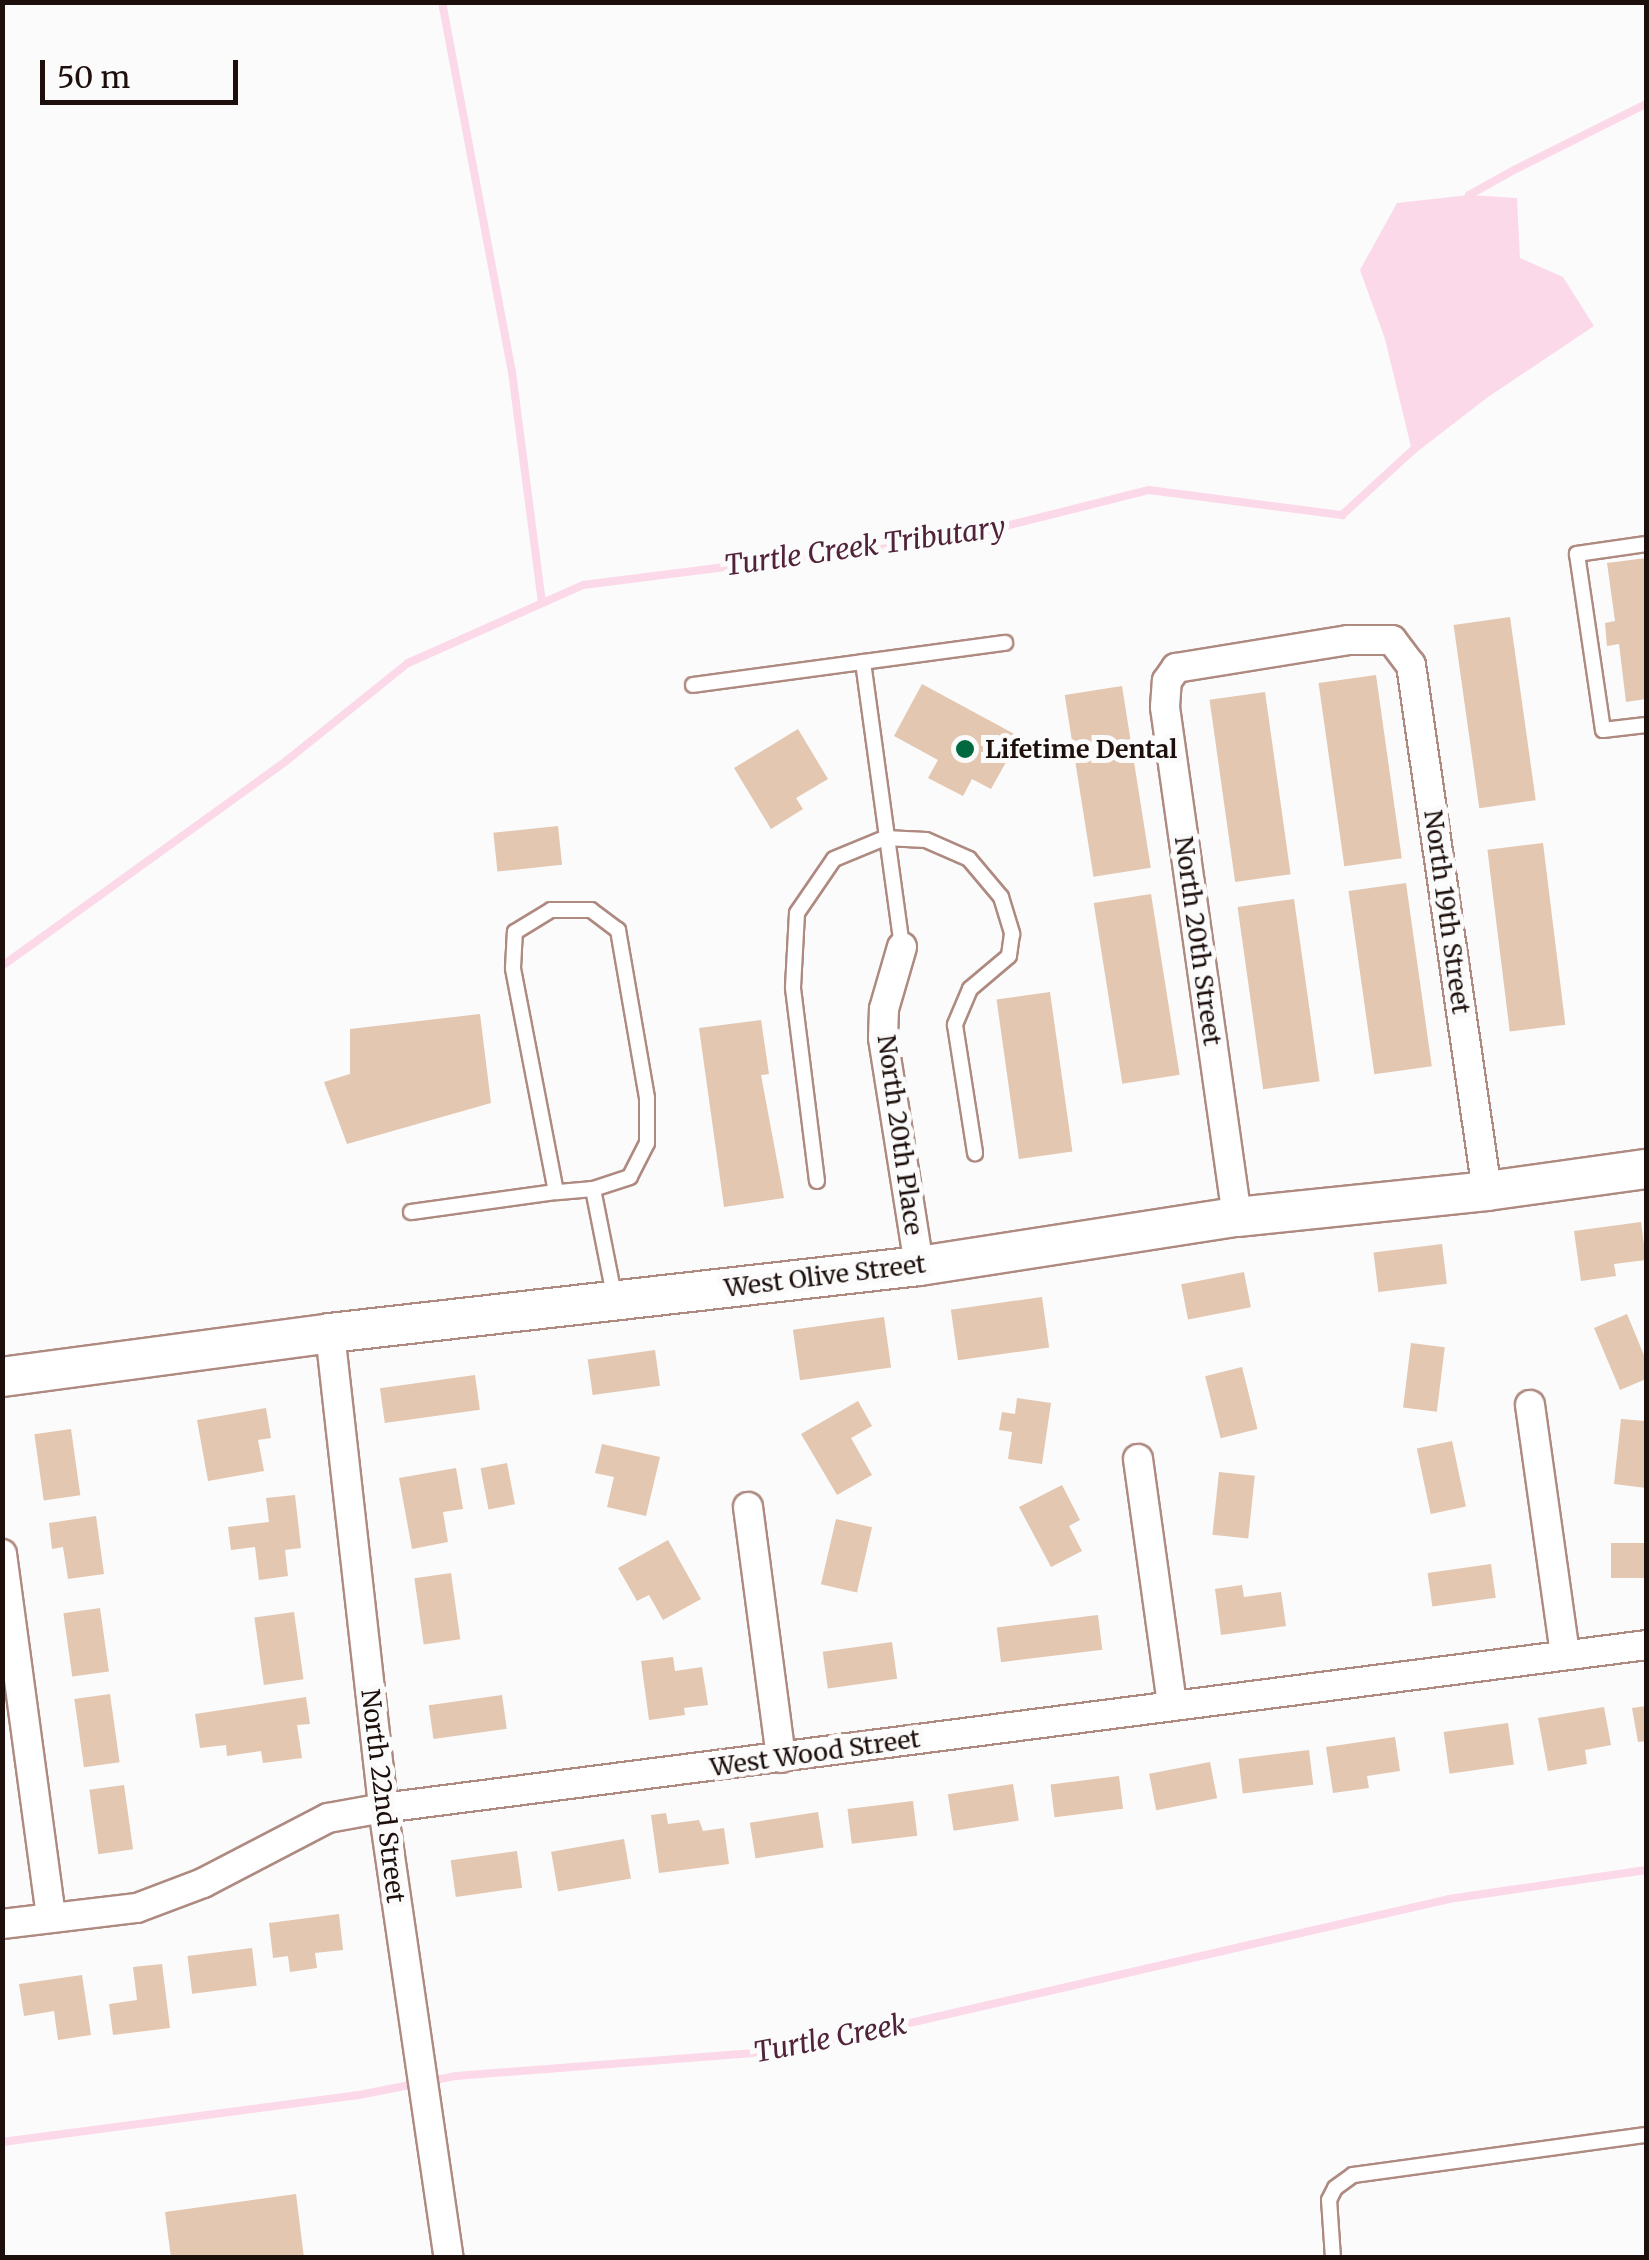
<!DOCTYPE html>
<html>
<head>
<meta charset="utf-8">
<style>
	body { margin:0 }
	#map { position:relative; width:1649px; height:2260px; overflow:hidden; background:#fbfbfb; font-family:Merriweather,serif }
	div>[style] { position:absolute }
	.water>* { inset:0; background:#fcd9e8 }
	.stream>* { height:8px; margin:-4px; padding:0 4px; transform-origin:4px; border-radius:4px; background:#fcd9e8 }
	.building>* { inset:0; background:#e3c7b1; transform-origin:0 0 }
	.roads { filter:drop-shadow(2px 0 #ae8a80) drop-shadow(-2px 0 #ae8a80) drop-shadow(0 2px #ae8a80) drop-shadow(0 -2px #ae8a80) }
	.service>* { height:14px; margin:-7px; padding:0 7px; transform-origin:7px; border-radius:7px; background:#fff }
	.minor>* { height:28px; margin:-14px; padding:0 14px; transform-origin:14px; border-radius:14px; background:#fff }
	.secondary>* { height:38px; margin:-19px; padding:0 19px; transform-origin:19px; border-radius:19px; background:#fff }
	.dots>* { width:28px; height:28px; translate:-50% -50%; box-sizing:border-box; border:5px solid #fbfbfb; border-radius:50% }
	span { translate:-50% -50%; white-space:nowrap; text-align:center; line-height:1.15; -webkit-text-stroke:10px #fbfbfb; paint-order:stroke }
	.poi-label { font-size:25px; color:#1d100c; font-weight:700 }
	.left { translate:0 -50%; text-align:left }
	.street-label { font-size:25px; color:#1d100c }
	.water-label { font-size:28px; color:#50233a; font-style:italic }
	.frame { position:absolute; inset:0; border:5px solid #1d100c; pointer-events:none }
	.scale { position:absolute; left:40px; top:60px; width:198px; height:45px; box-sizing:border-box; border:5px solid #1d100c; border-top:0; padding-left:12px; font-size:30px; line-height:35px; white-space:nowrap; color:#1d100c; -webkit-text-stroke:8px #fbfbfb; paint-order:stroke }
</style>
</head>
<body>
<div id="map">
	<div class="water">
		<i style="clip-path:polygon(1469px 195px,1517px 198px,1520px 258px,1563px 277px,1594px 326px,1488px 397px,1413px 455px,1385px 339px,1360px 270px,1397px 203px)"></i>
	</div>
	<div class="stream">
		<i style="left:442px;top:2px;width:377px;rotate:79.3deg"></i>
		<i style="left:512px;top:372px;width:233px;rotate:82.6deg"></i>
		<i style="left:1468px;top:201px;width:6px;rotate:-81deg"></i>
		<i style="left:1469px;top:195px;width:51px;rotate:-29.1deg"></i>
		<i style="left:1514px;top:170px;width:148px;rotate:-26.6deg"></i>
		<i style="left:2px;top:966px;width:350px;rotate:-35.8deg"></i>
		<i style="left:286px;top:761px;width:156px;rotate:-38.8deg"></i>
		<i style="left:408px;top:663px;width:192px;rotate:-24deg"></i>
		<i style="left:583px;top:585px;width:382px;rotate:-7.2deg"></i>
		<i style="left:962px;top:537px;width:193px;rotate:-14.1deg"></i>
		<i style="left:1149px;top:490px;width:195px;rotate:7.4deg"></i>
		<i style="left:1342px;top:515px;width:98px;rotate:-42.5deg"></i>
		<i style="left:2px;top:2142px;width:360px;rotate:-7.5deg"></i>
		<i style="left:359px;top:2095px;width:99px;rotate:-11.1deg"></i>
		<i style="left:456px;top:2076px;width:337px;rotate:-4.4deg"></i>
		<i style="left:792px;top:2050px;width:674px;rotate:-12.94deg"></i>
		<i style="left:1449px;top:1899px;width:199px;rotate:-8.4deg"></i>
	</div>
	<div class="building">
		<i style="clip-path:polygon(1646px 558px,1646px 699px,1626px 702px,1619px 644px,1607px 646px,1605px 623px,1615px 621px,1607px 563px)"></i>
		<i style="left:1510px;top:617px;width:185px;height:57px;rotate:82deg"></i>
		<i style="left:1376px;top:675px;width:185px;height:58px;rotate:82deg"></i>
		<i style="clip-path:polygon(922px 684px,1020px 737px,991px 789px,972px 779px,963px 796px,928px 778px,938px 760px,894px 736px)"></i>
		<i style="left:1122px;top:686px;width:184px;height:58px;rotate:81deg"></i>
		<i style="left:1265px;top:692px;width:184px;height:56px;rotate:82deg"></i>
		<i style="clip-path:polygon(798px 729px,828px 779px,796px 798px,803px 809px,771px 829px,734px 768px)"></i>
		<i style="left:558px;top:826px;width:39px;height:65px;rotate:84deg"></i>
		<i style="left:1543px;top:843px;width:183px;height:56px;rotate:83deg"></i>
		<i style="left:1406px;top:883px;width:185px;height:58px;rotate:82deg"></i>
		<i style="left:1151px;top:894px;width:183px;height:58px;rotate:81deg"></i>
		<i style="left:1294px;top:899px;width:184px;height:57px;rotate:82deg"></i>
		<i style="left:1050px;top:992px;width:161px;height:54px;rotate:82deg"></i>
		<i style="clip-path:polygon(480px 1014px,491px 1103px,347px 1144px,324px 1082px,350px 1074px,350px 1029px)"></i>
		<i style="clip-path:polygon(761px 1020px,769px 1074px,761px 1075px,784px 1198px,724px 1207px,699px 1028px)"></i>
		<i style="clip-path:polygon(1641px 1222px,1646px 1260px,1614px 1264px,1616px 1276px,1581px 1281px,1574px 1231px)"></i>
		<i style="left:1442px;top:1244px;width:40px;height:69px;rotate:83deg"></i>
		<i style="left:1244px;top:1272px;width:36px;height:64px;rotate:79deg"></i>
		<i style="left:1042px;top:1297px;width:51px;height:92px;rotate:82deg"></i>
		<i style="clip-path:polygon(1627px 1314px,1646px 1360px,1646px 1379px,1620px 1390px,1594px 1328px)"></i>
		<i style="left:884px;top:1317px;width:51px;height:92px;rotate:82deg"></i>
		<i style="left:1411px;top:1343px;width:34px;height:65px;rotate:7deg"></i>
		<i style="left:655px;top:1350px;width:36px;height:68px;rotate:82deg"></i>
		<i style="left:1242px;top:1367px;width:64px;height:38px;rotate:76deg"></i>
		<i style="left:475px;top:1375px;width:35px;height:96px;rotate:82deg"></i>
		<i style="clip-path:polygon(1017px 1398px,1051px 1403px,1042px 1464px,1008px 1459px,1012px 1432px,999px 1430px,1002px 1412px,1015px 1414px)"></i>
		<i style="clip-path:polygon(858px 1401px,872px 1426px,851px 1438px,872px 1475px,837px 1495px,801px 1434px)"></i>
		<i style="clip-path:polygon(266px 1408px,271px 1438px,258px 1440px,264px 1471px,208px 1481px,197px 1420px)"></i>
		<i style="clip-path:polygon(1621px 1419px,1646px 1421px,1646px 1488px,1614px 1484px)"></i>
		<i style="left:71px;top:1429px;width:67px;height:37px;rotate:82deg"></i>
		<i style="left:1452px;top:1441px;width:67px;height:36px;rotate:78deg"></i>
		<i style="clip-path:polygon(602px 1444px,660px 1457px,646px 1516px,607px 1507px,614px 1477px,595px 1473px)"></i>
		<i style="left:507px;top:1463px;width:42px;height:27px;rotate:79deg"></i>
		<i style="clip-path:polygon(456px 1468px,463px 1509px,443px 1512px,448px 1542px,412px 1549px,399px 1478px)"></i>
		<i style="left:1219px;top:1472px;width:36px;height:63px;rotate:6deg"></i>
		<i style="clip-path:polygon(1062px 1485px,1080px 1520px,1069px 1526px,1082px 1551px,1051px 1567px,1019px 1507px)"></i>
		<i style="clip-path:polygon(295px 1495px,301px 1548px,285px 1550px,288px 1576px,259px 1580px,255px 1547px,231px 1550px,228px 1527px,269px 1522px,266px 1498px)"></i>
		<i style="clip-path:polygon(96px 1516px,104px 1574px,68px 1579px,63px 1547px,52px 1549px,49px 1523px)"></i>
		<i style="left:836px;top:1519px;width:37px;height:67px;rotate:13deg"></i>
		<i style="clip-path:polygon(668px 1540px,701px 1599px,663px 1620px,649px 1595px,637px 1601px,618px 1568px)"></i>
		<i style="left:1646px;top:1543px;width:35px;height:35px;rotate:90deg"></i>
		<i style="left:1491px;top:1564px;width:34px;height:64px;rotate:82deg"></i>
		<i style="left:451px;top:1573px;width:67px;height:37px;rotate:82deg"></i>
		<i style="clip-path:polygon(1242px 1585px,1244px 1597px,1281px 1592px,1286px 1626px,1221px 1635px,1215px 1589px)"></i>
		<i style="left:100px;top:1608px;width:64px;height:37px;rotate:82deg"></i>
		<i style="left:294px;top:1612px;width:68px;height:40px;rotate:82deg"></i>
		<i style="left:1098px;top:1615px;width:35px;height:102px;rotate:83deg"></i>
		<i style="left:892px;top:1642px;width:37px;height:70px;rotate:82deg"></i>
		<i style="clip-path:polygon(673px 1657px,675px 1671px,702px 1667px,708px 1705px,684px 1708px,685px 1715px,649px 1720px,641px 1661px)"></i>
		<i style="left:110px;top:1694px;width:69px;height:36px;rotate:82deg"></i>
		<i style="left:502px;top:1695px;width:34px;height:74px;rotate:82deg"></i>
		<i style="clip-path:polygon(306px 1697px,310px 1724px,297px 1725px,302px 1758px,263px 1763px,261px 1751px,227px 1756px,226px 1745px,200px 1748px,195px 1714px)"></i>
		<i style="clip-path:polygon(1646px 1706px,1646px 1741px,1638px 1742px,1632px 1708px)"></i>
		<i style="clip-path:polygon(1604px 1707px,1611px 1745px,1585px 1750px,1587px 1764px,1548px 1771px,1538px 1718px)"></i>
		<i style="left:1508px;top:1723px;width:42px;height:65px;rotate:82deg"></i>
		<i style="clip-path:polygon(1395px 1737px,1400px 1771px,1367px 1776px,1369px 1788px,1333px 1793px,1326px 1747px)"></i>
		<i style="left:1309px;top:1750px;width:35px;height:71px;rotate:83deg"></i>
		<i style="left:1210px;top:1762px;width:37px;height:62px;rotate:79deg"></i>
		<i style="left:1119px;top:1776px;width:33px;height:69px;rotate:83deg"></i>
		<i style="left:1013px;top:1784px;width:37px;height:66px;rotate:81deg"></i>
		<i style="left:124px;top:1785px;width:65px;height:35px;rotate:82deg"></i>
		<i style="left:913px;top:1801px;width:35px;height:66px;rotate:83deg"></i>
		<i style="left:818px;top:1812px;width:36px;height:69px;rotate:81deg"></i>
		<i style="clip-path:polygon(666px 1813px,668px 1824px,699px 1820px,703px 1831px,724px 1828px,729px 1864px,659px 1873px,651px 1815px)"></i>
		<i style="left:624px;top:1839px;width:40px;height:74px;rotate:80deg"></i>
		<i style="left:517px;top:1851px;width:37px;height:67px;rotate:82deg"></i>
		<i style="clip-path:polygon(339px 1914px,343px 1950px,315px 1953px,317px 1968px,290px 1972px,288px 1956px,273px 1958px,269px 1923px)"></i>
		<i style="left:252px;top:1948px;width:38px;height:65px;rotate:83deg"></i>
		<i style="clip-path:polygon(162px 1964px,170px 2028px,113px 2035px,109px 2004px,137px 2000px,133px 1967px)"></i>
		<i style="clip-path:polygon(82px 1975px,91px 2035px,58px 2040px,54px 2011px,24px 2016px,19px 1984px)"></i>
		<i style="clip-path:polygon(296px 2194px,304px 2258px,171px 2258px,165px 2212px)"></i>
	</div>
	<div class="roads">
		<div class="service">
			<i style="left:1646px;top:544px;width:70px;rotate:171.8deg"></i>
			<i style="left:1577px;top:554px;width:178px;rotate:81.6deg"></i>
			<i style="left:1603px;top:730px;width:43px;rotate:-6.6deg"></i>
			<i style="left:863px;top:662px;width:288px;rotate:82.2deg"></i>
			<i style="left:693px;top:685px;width:315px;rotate:-7.7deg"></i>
			<i style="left:817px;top:1181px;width:195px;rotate:-97.1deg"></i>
			<i style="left:793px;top:987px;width:74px;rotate:-86.9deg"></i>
			<i style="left:797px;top:913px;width:65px;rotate:-55.6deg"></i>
			<i style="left:834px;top:859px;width:55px;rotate:-22.4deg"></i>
			<i style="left:885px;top:838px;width:41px;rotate:2.8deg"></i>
			<i style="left:926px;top:840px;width:47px;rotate:23.8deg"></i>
			<i style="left:969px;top:859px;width:50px;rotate:49.9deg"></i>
			<i style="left:1001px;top:897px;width:39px;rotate:73deg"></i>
			<i style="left:1012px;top:934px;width:22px;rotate:98deg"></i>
			<i style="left:1009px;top:956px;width:51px;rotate:139.8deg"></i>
			<i style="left:970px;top:989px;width:39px;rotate:113deg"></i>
			<i style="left:955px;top:1025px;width:130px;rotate:81.1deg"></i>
			<i style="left:593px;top:1189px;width:37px;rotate:175deg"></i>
			<i style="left:556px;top:1192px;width:228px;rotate:-100.9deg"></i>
			<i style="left:513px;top:968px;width:36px;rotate:-87deg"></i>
			<i style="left:515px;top:932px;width:42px;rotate:-31.4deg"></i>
			<i style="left:551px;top:910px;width:40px"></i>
			<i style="left:591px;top:910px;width:34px;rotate:37deg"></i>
			<i style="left:618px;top:930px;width:170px;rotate:80.2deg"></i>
			<i style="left:647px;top:1098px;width:45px;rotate:90deg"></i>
			<i style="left:647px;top:1143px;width:38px;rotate:117deg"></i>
			<i style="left:630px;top:1177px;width:39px;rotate:162deg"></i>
			<i style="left:593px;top:1189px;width:113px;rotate:78.8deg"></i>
			<i style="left:411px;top:1212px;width:146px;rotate:-7.9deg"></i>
			<i style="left:1333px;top:2258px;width:58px;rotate:-93.9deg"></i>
			<i style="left:1329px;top:2200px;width:13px;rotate:-63deg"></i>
			<i style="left:1335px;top:2188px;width:22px;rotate:-36deg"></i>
			<i style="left:1353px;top:2175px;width:296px;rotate:-7.8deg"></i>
		</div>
		<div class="minor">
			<i style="left:902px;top:947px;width:65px;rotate:106.2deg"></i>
			<i style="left:884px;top:1009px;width:29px;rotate:92deg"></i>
			<i style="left:883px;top:1038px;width:231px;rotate:81deg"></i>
			<i style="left:1237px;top:1217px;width:515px;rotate:-98.04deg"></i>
			<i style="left:1165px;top:707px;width:26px;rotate:-86deg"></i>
			<i style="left:1167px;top:681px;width:16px;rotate:-55deg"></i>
			<i style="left:1176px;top:668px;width:174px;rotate:-9.2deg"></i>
			<i style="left:1348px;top:640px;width:44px"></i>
			<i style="left:1392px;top:640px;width:31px;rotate:53deg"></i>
			<i style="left:1411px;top:665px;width:531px;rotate:81.78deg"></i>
			<i style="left:330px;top:1333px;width:478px;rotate:83.6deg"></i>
			<i style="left:383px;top:1808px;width:455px;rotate:81.7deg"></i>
			<i style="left:1530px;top:1405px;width:250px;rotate:82deg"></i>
			<i style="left:1138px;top:1459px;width:247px;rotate:82.1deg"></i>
			<i style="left:748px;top:1507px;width:253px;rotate:82.5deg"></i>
			<i style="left:2px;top:1554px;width:367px;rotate:82.3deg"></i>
			<i style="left:2px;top:1924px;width:136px;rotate:-6.8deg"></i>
			<i style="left:137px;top:1908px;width:71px;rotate:-20.7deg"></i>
			<i style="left:203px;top:1883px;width:141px;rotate:-27.5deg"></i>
			<i style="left:328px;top:1818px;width:56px;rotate:-10.3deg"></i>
			<i style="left:383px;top:1808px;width:1273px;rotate:-7.35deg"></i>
		</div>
		<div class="secondary">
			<i style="left:2px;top:1377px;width:331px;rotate:-7.6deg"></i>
			<i style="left:330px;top:1333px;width:593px;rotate:-6.49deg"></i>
			<i style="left:919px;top:1266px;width:322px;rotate:-8.8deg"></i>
			<i style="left:1237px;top:1217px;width:251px;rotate:-5.9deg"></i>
			<i style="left:1487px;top:1191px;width:161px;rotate:-7.9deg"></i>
		</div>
	</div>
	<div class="dots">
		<i style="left:965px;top:749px;background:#00683f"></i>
	</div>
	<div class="poi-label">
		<span class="left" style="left:985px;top:749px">Lifetime Dental</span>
	</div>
	<div class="street-label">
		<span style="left:1447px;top:912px;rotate:82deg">North 19th Street</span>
		<span style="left:1198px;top:941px;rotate:82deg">North 20th Street</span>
		<span style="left:900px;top:1135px;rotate:82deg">North 20th Place</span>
		<span style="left:825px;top:1276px;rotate:-7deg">West Olive Street</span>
		<span style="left:815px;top:1753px;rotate:-8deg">West Wood Street</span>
		<span style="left:383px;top:1796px;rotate:83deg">North 22nd Street</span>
	</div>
	<div class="water-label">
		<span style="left:865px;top:546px;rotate:-8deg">Turtle Creek Tributary</span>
		<span style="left:830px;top:2038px;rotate:-11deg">Turtle Creek</span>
	</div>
	<div class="frame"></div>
	<div class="scale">50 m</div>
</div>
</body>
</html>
